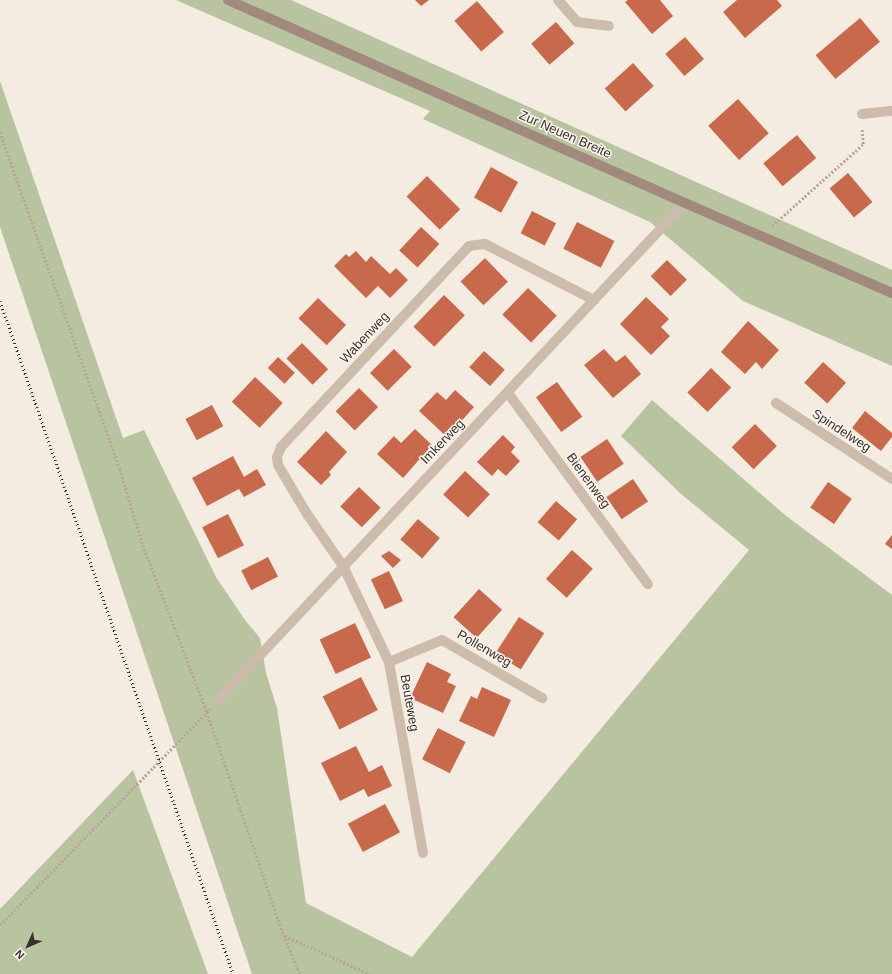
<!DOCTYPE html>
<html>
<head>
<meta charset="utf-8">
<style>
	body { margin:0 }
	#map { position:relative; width:892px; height:974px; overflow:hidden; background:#f4ebe1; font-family:Helvetica,sans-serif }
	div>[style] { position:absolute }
	.green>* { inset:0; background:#b8c4a0 }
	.building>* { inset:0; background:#c8694b; transform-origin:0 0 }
	.path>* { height:2.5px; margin-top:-1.25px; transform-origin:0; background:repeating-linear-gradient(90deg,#b9a596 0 2px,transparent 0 4px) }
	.street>* { height:10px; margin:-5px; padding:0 5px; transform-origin:5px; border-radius:5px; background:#cdbbac }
	.secondary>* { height:10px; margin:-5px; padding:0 5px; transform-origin:5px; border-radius:5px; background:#a18a7d }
	.rail>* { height:3px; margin-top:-1.5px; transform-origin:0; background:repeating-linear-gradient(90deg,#3b302b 0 1px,transparent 0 4px) }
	span { translate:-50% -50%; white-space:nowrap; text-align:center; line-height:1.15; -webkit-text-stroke:3px #fbf5ee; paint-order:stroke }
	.street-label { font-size:13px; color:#3b302b }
	.north { position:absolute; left:8px; top:926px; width:40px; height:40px; -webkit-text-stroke:3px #fbf5ee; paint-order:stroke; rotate:225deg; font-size:11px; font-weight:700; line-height:16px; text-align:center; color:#3b302b }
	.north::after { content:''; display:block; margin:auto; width:14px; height:18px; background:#3b302b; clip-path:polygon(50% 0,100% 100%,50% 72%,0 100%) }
</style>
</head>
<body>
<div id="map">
	<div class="green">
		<i style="clip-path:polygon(176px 0,291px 0,892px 270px,892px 366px,743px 301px,650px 222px,423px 119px,430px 111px)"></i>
		<i style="clip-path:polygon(0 81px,123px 438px,144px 430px,216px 577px,245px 620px,260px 638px,266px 673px,277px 708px,306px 903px,412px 957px,749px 550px,681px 494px,621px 436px,652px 400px,785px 515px,892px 595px,892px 974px,252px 974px,0 227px)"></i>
		<i style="clip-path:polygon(133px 770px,208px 974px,0 974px,0 909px)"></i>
	</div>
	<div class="building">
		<i style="clip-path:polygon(415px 0,429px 0,421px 6px)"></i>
		<i style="clip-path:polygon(628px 0,660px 0,673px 16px,652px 34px,625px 2px)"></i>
		<i style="clip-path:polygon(737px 0,777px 0,782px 6px,745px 38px,723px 12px)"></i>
		<i style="left:477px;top:1px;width:41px;height:30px;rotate:49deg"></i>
		<i style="left:860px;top:18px;width:31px;height:58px;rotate:50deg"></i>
		<i style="left:556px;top:22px;width:28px;height:33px;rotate:49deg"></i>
		<i style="left:685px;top:37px;width:29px;height:26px;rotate:49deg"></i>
		<i style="left:633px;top:63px;width:31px;height:38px;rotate:48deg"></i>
		<i style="left:738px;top:99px;width:46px;height:40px;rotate:48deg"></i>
		<i style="left:797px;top:135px;width:30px;height:44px;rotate:50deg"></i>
		<i style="left:491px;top:167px;width:31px;height:35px;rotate:29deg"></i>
		<i style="left:848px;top:173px;width:38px;height:24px;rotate:50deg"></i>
		<i style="left:427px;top:176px;width:47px;height:29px;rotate:45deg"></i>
		<i style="left:532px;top:211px;width:27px;height:25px;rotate:27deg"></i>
		<i style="left:577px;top:222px;width:42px;height:30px;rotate:27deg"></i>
		<i style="left:421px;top:227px;width:25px;height:32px;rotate:43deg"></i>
		<i style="clip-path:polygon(356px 251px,366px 262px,371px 256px,390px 274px,396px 268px,408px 280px,390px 298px,378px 286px,366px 298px,334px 266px,346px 254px,349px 257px)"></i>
		<i style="left:485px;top:258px;width:33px;height:34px;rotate:46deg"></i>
		<i style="left:667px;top:260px;width:28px;height:23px;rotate:45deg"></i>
		<i style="left:528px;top:288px;width:40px;height:37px;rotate:44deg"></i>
		<i style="left:444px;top:295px;width:29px;height:44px;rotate:44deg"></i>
		<i style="clip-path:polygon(646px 297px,669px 319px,661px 327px,670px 336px,651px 355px,620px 324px)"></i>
		<i style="left:318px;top:298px;width:39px;height:28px;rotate:44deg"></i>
		<i style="clip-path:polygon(748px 321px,779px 350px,762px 369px,756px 362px,745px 374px,721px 352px)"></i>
		<i style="left:302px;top:343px;width:37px;height:22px;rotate:45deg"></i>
		<i style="left:394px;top:349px;width:25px;height:34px;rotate:45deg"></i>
		<i style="clip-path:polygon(604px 349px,616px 362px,625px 355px,641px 374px,613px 398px,584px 365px)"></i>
		<i style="left:484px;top:351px;width:28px;height:22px;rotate:42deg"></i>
		<i style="left:278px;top:357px;width:23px;height:15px;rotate:43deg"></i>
		<i style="left:823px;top:362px;width:31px;height:28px;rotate:42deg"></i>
		<i style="left:711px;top:368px;width:28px;height:34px;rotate:44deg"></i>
		<i style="left:255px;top:377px;width:38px;height:34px;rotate:43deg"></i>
		<i style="left:557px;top:382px;width:43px;height:26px;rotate:54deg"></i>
		<i style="left:359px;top:388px;width:27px;height:33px;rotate:45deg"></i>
		<i style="clip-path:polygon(455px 390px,474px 407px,447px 437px,419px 411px,437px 392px,446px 400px)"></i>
		<i style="left:212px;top:405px;width:24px;height:30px;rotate:62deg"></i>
		<i style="clip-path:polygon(865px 411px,892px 433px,892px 437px,881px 451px,852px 428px)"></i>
		<i style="left:755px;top:424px;width:31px;height:33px;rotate:45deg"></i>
		<i style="clip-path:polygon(415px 429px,432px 445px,403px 478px,377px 454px,394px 436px,401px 443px)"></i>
		<i style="clip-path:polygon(326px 431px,347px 452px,329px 472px,331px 475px,321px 485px,297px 462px)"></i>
		<i style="clip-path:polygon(503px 435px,515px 447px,511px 452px,520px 461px,506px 476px,498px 469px,492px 476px,477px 462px)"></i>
		<i style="left:607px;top:439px;width:30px;height:32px;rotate:56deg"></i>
		<i style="clip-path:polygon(233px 456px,244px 477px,257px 469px,266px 485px,244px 497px,239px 489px,207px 506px,192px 478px)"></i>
		<i style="left:465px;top:471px;width:34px;height:32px;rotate:43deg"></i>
		<i style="left:633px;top:479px;width:27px;height:32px;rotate:56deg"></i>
		<i style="left:828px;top:482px;width:29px;height:31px;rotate:35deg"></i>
		<i style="left:359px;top:487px;width:30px;height:27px;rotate:44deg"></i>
		<i style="left:556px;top:501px;width:28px;height:28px;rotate:41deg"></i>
		<i style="left:228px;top:514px;width:35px;height:29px;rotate:63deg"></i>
		<i style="left:418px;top:519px;width:29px;height:27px;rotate:41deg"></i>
		<i style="clip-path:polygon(892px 535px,892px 549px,885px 544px)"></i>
		<i style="left:572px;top:550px;width:28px;height:39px;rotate:42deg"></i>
		<i style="clip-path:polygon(389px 551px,401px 560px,393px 568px,381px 556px)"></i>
		<i style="left:268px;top:557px;width:22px;height:30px;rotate:63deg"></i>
		<i style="left:389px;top:571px;width:33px;height:20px;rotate:65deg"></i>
		<i style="left:479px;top:589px;width:31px;height:38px;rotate:42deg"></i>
		<i style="left:519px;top:617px;width:30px;height:43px;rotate:33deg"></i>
		<i style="left:355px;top:623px;width:38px;height:39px;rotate:65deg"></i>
		<i style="clip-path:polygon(427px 662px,451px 674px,447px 682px,456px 686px,443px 713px,410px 698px)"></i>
		<i style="left:361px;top:677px;width:37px;height:43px;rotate:63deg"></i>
		<i style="clip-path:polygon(482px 687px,511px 700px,494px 737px,459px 721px,471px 696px,477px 699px)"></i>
		<i style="left:438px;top:728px;width:31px;height:35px;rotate:27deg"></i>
		<i style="clip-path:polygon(356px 746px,369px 772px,382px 765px,392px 786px,368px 797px,364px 789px,340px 801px,321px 763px)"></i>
		<i style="left:385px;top:804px;width:32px;height:42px;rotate:62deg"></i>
	</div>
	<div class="path">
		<i style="left:0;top:132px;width:358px;rotate:70.4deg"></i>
		<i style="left:120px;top:469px;width:79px;rotate:73.2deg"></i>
		<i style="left:143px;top:545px;width:179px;rotate:69deg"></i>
		<i style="left:207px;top:712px;width:236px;rotate:71deg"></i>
		<i style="left:284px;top:935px;width:42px;rotate:67.7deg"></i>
		<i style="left:772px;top:226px;width:122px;rotate:-42deg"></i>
		<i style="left:863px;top:144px;width:16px;rotate:-94deg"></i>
		<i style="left:0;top:925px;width:303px;rotate:-45.8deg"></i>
		<i style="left:285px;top:936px;width:93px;rotate:24.1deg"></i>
	</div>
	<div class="street">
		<i style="left:558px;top:0;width:29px;rotate:49deg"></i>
		<i style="left:577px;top:22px;width:32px;rotate:7deg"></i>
		<i style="left:862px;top:114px;width:30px;rotate:-6deg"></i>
		<i style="left:508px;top:393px;width:237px;rotate:53.8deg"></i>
		<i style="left:776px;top:403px;width:139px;rotate:33.2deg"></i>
		<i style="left:389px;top:662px;width:57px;rotate:-22.5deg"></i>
		<i style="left:442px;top:640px;width:116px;rotate:30.1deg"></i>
		<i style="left:219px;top:699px;width:681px;rotate:-46.79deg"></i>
		<i style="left:423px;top:853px;width:194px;rotate:-100.1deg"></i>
		<i style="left:389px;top:662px;width:106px;rotate:-115.6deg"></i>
		<i style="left:343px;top:566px;width:63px;rotate:-124.7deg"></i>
		<i style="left:307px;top:514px;width:57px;rotate:-120.6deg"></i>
		<i style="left:278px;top:465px;width:8px;rotate:-97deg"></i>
		<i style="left:277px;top:457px;width:11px;rotate:-68deg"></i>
		<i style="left:281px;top:447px;width:275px;rotate:-46.9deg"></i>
		<i style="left:469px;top:246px;width:16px;rotate:-7deg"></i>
		<i style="left:485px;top:244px;width:123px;rotate:27.2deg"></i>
	</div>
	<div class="secondary">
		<i style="left:228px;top:0;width:500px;rotate:23.95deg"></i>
		<i style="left:685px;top:203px;width:226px;rotate:23.5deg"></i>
	</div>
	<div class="rail">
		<i style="left:0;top:301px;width:712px;rotate:70.9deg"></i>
	</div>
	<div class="street-label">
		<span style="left:565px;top:135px;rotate:24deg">Zur Neuen Breite</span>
		<span style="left:365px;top:338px;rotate:-47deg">Wabenweg</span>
		<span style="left:841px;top:431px;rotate:33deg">Spindelweg</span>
		<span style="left:443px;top:442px;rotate:-46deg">Imkerweg</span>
		<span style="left:588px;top:481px;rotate:54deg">Bienenweg</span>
		<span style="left:484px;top:649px;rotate:30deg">Pollenweg</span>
		<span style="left:409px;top:703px;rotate:80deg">Beuteweg</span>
	</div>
	<div class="north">N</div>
</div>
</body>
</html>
